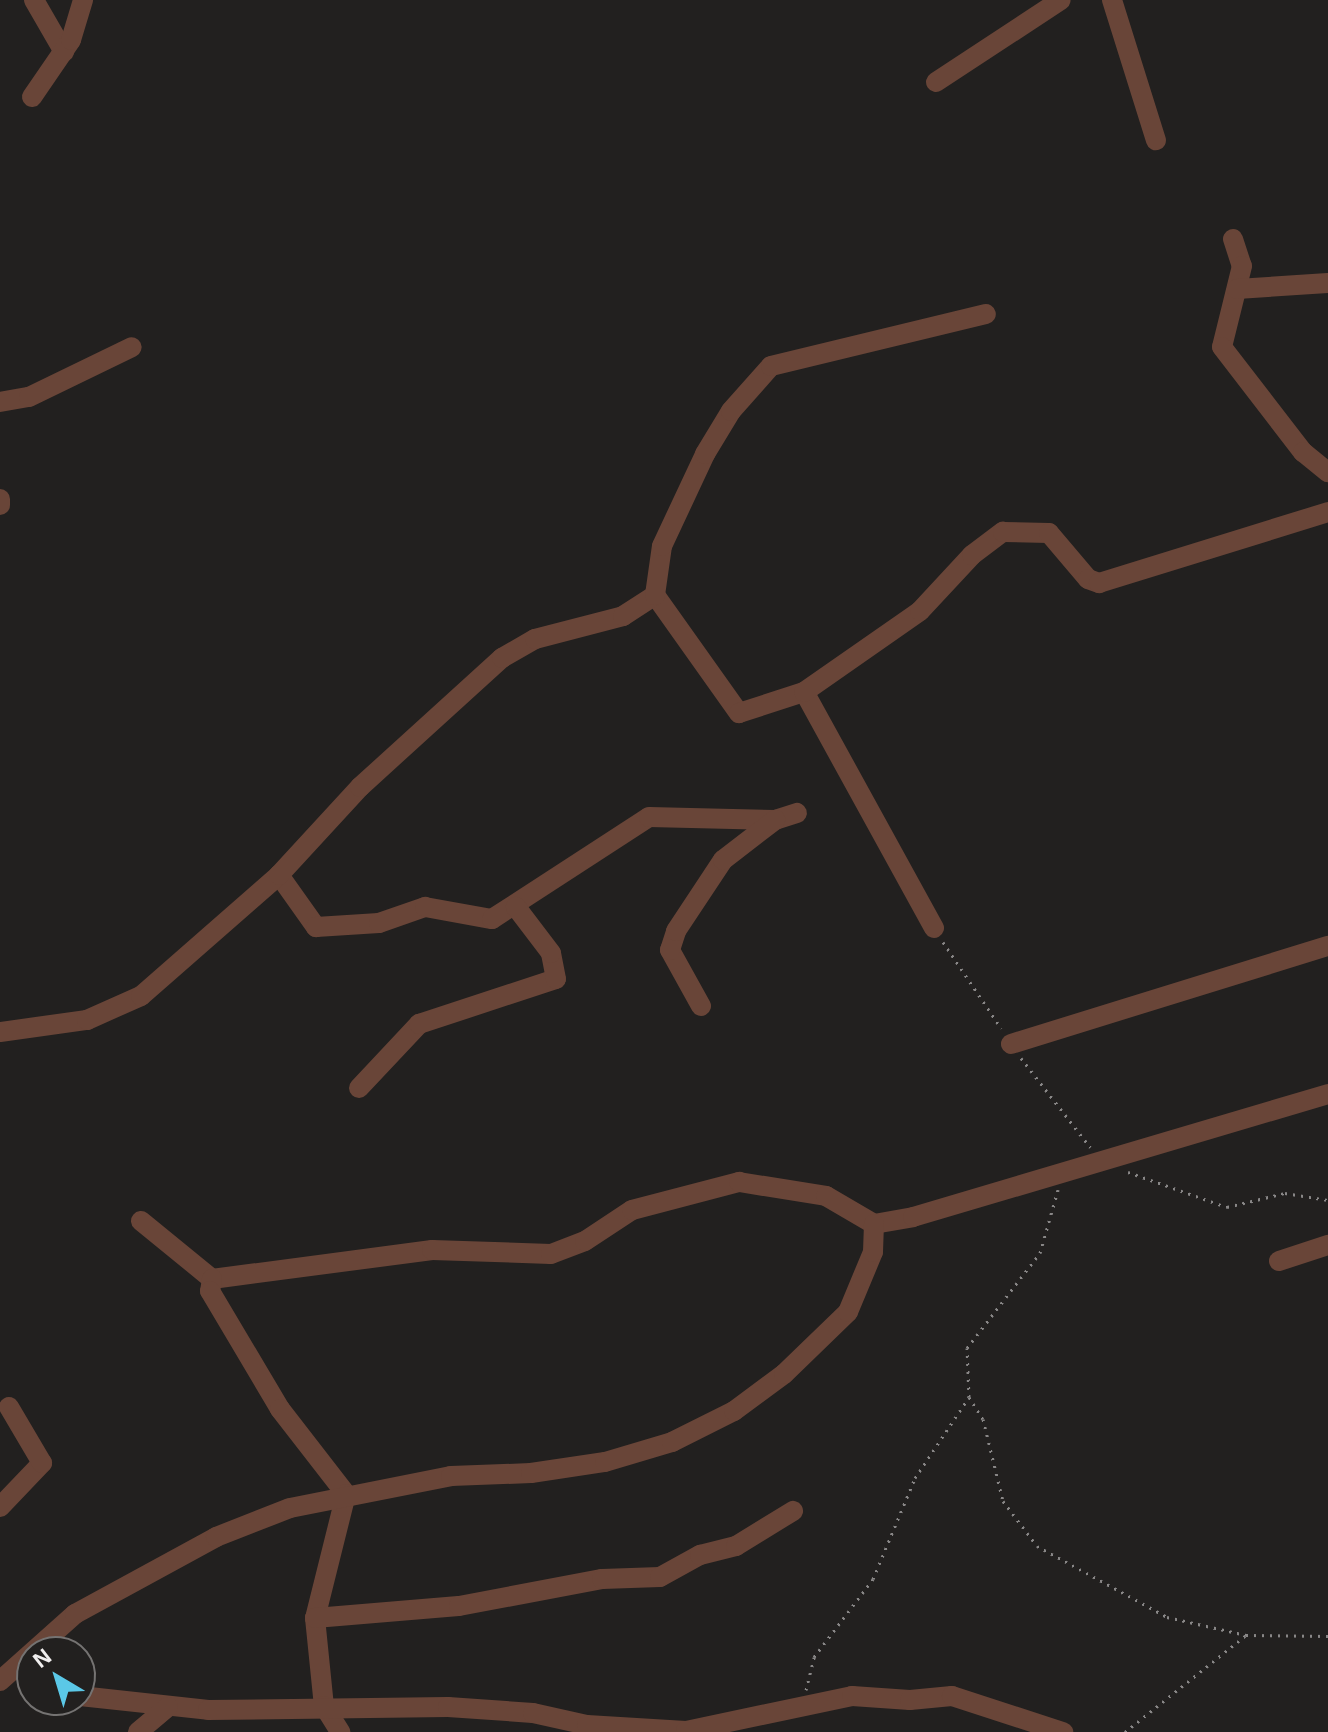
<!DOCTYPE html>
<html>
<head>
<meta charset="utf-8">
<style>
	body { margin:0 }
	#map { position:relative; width:1328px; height:1732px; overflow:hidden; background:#22201f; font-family:Arial,sans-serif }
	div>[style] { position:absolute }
	.path>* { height:3px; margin-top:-1.5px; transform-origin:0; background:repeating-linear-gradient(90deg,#898787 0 2px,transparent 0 8px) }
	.minor>* { height:20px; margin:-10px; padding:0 10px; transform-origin:10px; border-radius:10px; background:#694538 }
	span { translate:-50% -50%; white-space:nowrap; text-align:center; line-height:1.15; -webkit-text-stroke:8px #22201f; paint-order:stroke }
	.north { position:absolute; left:16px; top:1636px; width:80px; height:80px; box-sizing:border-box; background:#22201f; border:2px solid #757372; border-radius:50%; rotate:322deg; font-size:22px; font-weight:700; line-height:32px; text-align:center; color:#f1efef }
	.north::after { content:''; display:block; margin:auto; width:28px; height:36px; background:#5bc8e7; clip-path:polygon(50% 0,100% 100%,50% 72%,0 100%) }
</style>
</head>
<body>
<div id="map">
	<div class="path">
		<i style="left:943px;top:942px;width:104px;rotate:56deg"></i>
		<i style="left:1021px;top:1058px;width:113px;rotate:52.2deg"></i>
		<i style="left:1128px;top:1172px;width:105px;rotate:19.5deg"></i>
		<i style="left:1227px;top:1207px;width:60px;rotate:-13.6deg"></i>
		<i style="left:1285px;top:1193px;width:44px;rotate:9.2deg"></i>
		<i style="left:969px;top:1397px;width:26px;rotate:58deg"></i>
		<i style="left:983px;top:1419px;width:84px;rotate:76.3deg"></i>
		<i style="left:1003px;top:1501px;width:56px;rotate:52.9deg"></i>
		<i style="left:1037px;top:1546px;width:148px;rotate:28.6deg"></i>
		<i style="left:1167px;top:1617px;width:81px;rotate:12.8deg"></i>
		<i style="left:1246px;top:1635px;width:82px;rotate:0.7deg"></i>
		<i style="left:806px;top:1690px;width:34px;rotate:-76deg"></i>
		<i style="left:814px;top:1657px;width:98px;rotate:-52.9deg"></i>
		<i style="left:873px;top:1579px;width:109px;rotate:-67.4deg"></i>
		<i style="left:915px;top:1478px;width:97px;rotate:-56.3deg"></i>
		<i style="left:969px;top:1397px;width:49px;rotate:-92.3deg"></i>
		<i style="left:967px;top:1348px;width:120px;rotate:-52.5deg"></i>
		<i style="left:1040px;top:1253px;width:66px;rotate:-74.1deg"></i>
		<i style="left:1125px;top:1732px;width:155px;rotate:-38.7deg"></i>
	</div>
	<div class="minor">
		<i style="left:34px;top:0;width:60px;rotate:60deg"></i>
		<i style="left:1112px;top:0;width:147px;rotate:72.6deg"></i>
		<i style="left:936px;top:82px;width:149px;rotate:-33.3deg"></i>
		<i style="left:32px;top:97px;width:69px;rotate:-55.6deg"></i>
		<i style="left:71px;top:40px;width:42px;rotate:-73.3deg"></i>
		<i style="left:1233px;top:239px;width:28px;rotate:72deg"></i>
		<i style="left:1242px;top:266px;width:83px;rotate:103.9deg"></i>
		<i style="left:1222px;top:347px;width:133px;rotate:52.4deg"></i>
		<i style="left:1303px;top:452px;width:32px;rotate:39deg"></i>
		<i style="left:1237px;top:289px;width:91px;rotate:-3.8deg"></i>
		<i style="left:0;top:402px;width:29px;rotate:-10deg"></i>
		<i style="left:29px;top:397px;width:114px;rotate:-25.9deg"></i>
		<i style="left:0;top:499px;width:6px;rotate:90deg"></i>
		<i style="left:655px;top:595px;width:145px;rotate:54.6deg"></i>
		<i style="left:739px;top:713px;width:68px;rotate:-17.9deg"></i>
		<i style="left:279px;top:875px;width:64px;rotate:54.6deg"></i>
		<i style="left:316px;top:927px;width:63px;rotate:-3.6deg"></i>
		<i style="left:379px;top:923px;width:49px;rotate:-19.2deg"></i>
		<i style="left:425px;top:907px;width:68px;rotate:10.2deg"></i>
		<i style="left:492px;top:919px;width:187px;rotate:-33deg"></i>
		<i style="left:649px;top:817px;width:126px;rotate:1.4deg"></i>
		<i style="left:775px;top:820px;width:23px;rotate:-18deg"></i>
		<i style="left:934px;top:928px;width:269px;rotate:-118.8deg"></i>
		<i style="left:804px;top:692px;width:141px;rotate:-34.9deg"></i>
		<i style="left:920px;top:611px;width:76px;rotate:-47.1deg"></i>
		<i style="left:972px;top:555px;width:39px;rotate:-37deg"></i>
		<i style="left:1003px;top:532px;width:46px;rotate:1.2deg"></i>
		<i style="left:1049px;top:533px;width:60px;rotate:49.7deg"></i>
		<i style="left:1088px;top:579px;width:12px;rotate:20deg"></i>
		<i style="left:1099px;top:583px;width:240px;rotate:-17.2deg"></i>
		<i style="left:701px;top:1006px;width:64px;rotate:-119deg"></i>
		<i style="left:670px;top:950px;width:20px;rotate:-72deg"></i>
		<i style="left:676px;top:931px;width:85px;rotate:-56.5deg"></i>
		<i style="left:723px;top:860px;width:66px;rotate:-37.6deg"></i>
		<i style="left:0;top:1032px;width:88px;rotate:-7.9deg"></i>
		<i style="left:87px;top:1020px;width:59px;rotate:-24deg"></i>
		<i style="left:141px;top:996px;width:184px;rotate:-41.2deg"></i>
		<i style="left:279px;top:875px;width:120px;rotate:-47.4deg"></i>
		<i style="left:360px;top:787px;width:192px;rotate:-42.3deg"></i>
		<i style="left:502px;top:658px;width:38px;rotate:-30deg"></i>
		<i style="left:535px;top:639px;width:91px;rotate:-14.6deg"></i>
		<i style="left:623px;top:616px;width:38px;rotate:-33deg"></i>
		<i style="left:655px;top:595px;width:49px;rotate:-81.9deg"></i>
		<i style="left:662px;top:546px;width:102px;rotate:-64.9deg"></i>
		<i style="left:705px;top:454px;width:50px;rotate:-58.8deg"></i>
		<i style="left:731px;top:411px;width:60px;rotate:-48.4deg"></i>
		<i style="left:771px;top:366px;width:221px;rotate:-13.6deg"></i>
		<i style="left:1011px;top:1044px;width:332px;rotate:-17.2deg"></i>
		<i style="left:359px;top:1088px;width:88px;rotate:-46.8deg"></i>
		<i style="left:419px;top:1024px;width:144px;rotate:-18.2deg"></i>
		<i style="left:556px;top:979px;width:26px;rotate:-101deg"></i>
		<i style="left:551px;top:953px;width:58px;rotate:-127.3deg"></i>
		<i style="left:141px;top:1221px;width:92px;rotate:39.2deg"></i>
		<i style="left:212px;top:1279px;width:222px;rotate:-7.5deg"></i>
		<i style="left:432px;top:1250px;width:119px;rotate:1.9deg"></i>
		<i style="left:551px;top:1254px;width:36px;rotate:-21deg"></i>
		<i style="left:585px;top:1241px;width:56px;rotate:-33.4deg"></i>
		<i style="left:632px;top:1210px;width:111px;rotate:-14.7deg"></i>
		<i style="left:739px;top:1182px;width:88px;rotate:9.1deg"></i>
		<i style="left:826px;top:1196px;width:56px;rotate:30.3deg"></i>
		<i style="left:874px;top:1224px;width:40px;rotate:-10deg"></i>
		<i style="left:913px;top:1217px;width:433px;rotate:-16.5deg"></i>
		<i style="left:1279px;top:1261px;width:52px;rotate:-18.1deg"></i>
		<i style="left:212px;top:1279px;width:12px;rotate:99deg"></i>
		<i style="left:210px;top:1291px;width:137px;rotate:59.3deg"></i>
		<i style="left:280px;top:1409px;width:108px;rotate:52.2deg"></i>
		<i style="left:346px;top:1494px;width:128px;rotate:104deg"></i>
		<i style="left:315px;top:1618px;width:88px;rotate:84.2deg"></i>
		<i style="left:324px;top:1706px;width:31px;rotate:58deg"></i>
		<i style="left:0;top:1507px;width:61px;rotate:-46.3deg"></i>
		<i style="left:42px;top:1463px;width:65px;rotate:-120.5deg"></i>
		<i style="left:315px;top:1618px;width:144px;rotate:-4.8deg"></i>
		<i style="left:459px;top:1606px;width:146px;rotate:-10.7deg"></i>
		<i style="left:602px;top:1579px;width:58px;rotate:-2deg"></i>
		<i style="left:660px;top:1577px;width:46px;rotate:-28.8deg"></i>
		<i style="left:700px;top:1555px;width:37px;rotate:-14deg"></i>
		<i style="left:736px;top:1546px;width:67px;rotate:-31.6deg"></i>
		<i style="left:0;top:1681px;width:101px;rotate:-41.8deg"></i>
		<i style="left:75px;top:1614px;width:161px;rotate:-28.6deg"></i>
		<i style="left:216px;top:1537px;width:79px;rotate:-21.4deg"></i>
		<i style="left:290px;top:1508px;width:164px;rotate:-11.2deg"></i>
		<i style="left:451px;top:1476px;width:80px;rotate:-2.1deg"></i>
		<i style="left:531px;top:1473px;width:75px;rotate:-8.5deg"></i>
		<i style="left:605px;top:1462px;width:70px;rotate:-16.6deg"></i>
		<i style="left:672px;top:1442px;width:69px;rotate:-26.6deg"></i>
		<i style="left:734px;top:1411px;width:62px;rotate:-36.5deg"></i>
		<i style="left:784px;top:1374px;width:89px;rotate:-44.1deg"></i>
		<i style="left:848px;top:1312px;width:65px;rotate:-67.4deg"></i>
		<i style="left:873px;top:1252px;width:28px;rotate:-88deg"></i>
		<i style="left:80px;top:1696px;width:129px;rotate:6.2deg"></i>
		<i style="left:208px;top:1710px;width:240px;rotate:-0.7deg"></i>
		<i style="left:448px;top:1707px;width:85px;rotate:4deg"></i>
		<i style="left:533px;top:1713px;width:55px;rotate:12.5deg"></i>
		<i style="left:587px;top:1725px;width:99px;rotate:3.5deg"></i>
		<i style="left:686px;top:1731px;width:170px;rotate:-11.9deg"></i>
		<i style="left:852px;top:1696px;width:58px;rotate:3.9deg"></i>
		<i style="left:910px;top:1700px;width:42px;rotate:-5.4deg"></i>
		<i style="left:952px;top:1696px;width:117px;rotate:18deg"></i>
		<i style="left:138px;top:1732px;width:39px;rotate:-40deg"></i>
	</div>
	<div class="north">N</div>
</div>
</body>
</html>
